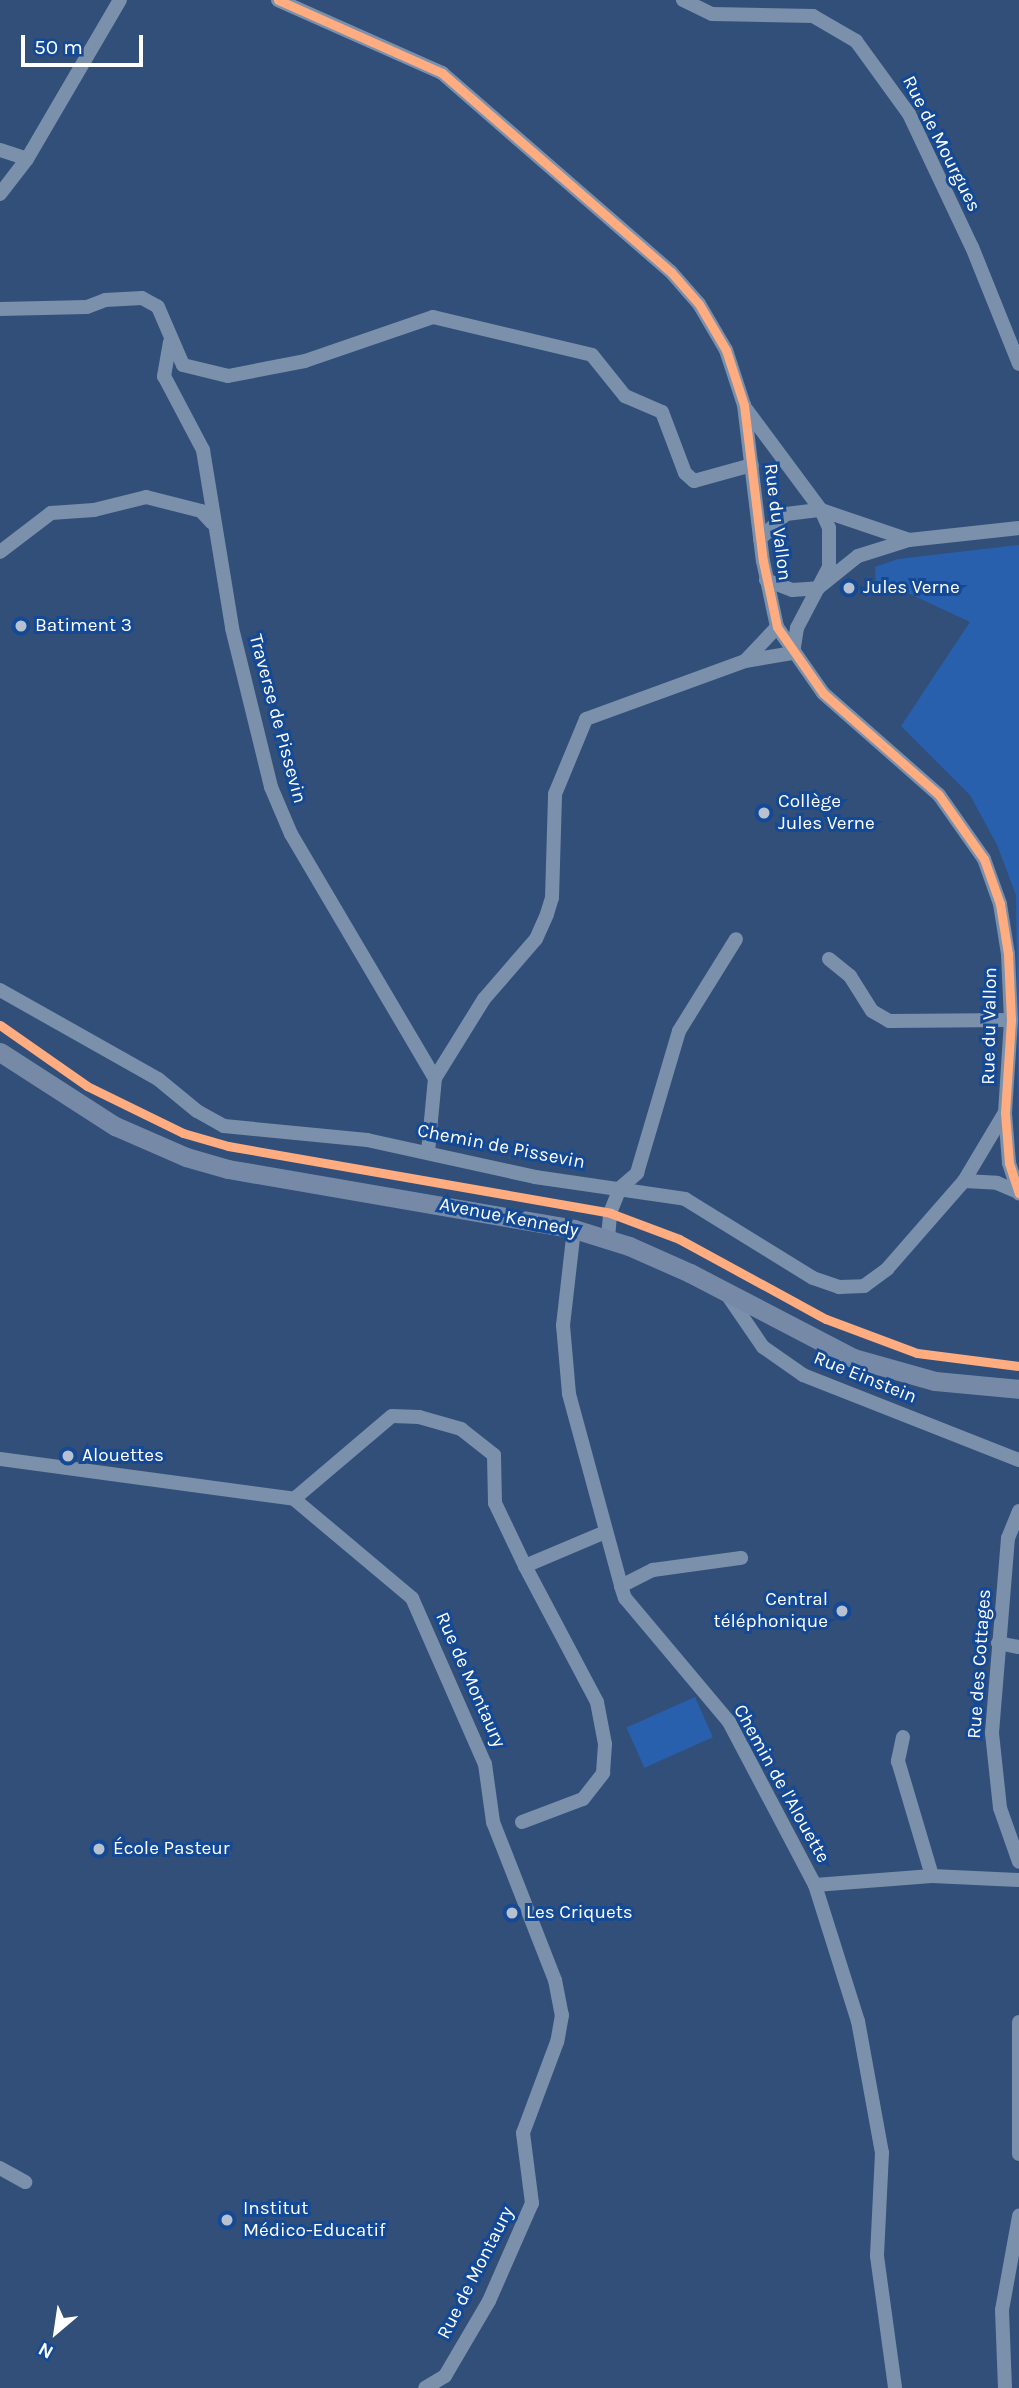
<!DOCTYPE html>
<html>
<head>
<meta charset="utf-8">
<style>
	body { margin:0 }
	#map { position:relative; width:1019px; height:2388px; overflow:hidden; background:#314f79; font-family:Karla,sans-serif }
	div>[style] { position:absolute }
	.green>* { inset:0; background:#2860ad; transform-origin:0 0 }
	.street>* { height:14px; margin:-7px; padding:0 7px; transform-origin:7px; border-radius:7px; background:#7b90ab }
	.secondary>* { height:19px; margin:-9.5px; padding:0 9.5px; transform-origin:9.5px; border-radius:9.5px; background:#768aa8 }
	.cycleway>* { height:9px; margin:-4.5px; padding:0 4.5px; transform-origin:4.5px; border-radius:4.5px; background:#ffac80 }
	.dots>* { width:19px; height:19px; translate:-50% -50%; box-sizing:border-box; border:4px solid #144996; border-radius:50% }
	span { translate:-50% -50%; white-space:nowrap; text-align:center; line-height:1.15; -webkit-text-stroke:6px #144996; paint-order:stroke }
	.street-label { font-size:19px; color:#fff }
	.poi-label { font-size:19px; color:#fff }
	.left { translate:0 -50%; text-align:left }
	.right { translate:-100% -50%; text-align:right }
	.north { position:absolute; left:21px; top:2297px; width:70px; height:70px; -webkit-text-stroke:5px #144996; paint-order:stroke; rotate:209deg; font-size:19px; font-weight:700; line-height:28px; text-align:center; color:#fff }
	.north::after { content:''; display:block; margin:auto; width:24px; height:32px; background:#fff; clip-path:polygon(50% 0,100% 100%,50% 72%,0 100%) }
	.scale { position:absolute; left:21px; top:35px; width:122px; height:32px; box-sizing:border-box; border:4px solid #fff; border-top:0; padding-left:9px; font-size:21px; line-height:24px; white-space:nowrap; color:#fff; -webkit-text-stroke:5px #144996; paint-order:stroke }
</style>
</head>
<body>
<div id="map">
	<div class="green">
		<i style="clip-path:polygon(1019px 545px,1019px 1150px,1016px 895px,997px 845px,970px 795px,901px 726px,970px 622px,895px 587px,876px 588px,875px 567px,898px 559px)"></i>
		<i style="left:695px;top:1697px;width:44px;height:75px;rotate:66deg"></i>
	</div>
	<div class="street">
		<i style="left:278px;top:0;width:180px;rotate:24deg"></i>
		<i style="left:442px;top:73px;width:303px;rotate:41deg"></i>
		<i style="left:671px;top:272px;width:43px;rotate:48.8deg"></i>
		<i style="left:699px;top:304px;width:53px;rotate:59.6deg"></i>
		<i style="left:726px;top:350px;width:58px;rotate:71.9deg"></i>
		<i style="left:744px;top:405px;width:157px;rotate:83.1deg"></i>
		<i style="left:763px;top:561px;width:67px;rotate:78deg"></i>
		<i style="left:777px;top:627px;width:80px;rotate:55.1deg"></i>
		<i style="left:823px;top:693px;width:154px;rotate:41.3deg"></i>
		<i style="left:939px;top:795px;width:78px;rotate:54.9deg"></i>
		<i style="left:984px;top:859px;width:48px;rotate:70.4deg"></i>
		<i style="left:1000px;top:904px;width:51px;rotate:80.9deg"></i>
		<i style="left:1008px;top:954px;width:66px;rotate:87.4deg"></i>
		<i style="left:1011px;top:1020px;width:93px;rotate:93.7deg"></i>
		<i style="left:1005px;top:1113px;width:50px;rotate:85.4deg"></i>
		<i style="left:1009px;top:1163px;width:32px;rotate:72deg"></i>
		<i style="left:683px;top:0;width:32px;rotate:26deg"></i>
		<i style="left:712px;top:14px;width:101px;rotate:1.1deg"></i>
		<i style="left:813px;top:16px;width:50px;rotate:30.2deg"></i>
		<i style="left:856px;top:41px;width:90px;rotate:54deg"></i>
		<i style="left:909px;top:114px;width:147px;rotate:64.7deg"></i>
		<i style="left:972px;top:247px;width:126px;rotate:68.1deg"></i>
		<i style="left:0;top:150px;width:28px;rotate:18deg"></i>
		<i style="left:0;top:194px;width:44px;rotate:-52.4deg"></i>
		<i style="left:27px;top:159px;width:184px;rotate:-59.7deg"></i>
		<i style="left:0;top:309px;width:87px;rotate:-1.3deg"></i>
		<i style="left:87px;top:307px;width:19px;rotate:-21deg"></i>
		<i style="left:105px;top:300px;width:37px;rotate:-3deg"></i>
		<i style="left:142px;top:298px;width:18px;rotate:29deg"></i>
		<i style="left:158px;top:307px;width:63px;rotate:66.7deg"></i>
		<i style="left:183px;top:365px;width:46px;rotate:13.7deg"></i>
		<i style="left:228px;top:376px;width:78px;rotate:-11deg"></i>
		<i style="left:305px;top:361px;width:135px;rotate:-19deg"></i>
		<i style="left:433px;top:317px;width:163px;rotate:13.4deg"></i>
		<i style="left:592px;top:355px;width:53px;rotate:51.2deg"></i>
		<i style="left:625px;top:396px;width:40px;rotate:23.4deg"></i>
		<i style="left:662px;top:412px;width:65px;rotate:69.3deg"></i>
		<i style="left:685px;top:473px;width:12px;rotate:42deg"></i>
		<i style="left:694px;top:481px;width:60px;rotate:-15.4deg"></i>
		<i style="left:170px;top:342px;width:35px;rotate:100deg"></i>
		<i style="left:164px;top:376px;width:84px;rotate:62.2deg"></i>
		<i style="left:203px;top:450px;width:180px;rotate:80.7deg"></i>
		<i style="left:232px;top:628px;width:164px;rotate:76.2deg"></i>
		<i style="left:271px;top:787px;width:51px;rotate:66.9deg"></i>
		<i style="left:291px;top:834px;width:283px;rotate:59.5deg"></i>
		<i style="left:746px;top:409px;width:126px;rotate:53.4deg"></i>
		<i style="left:821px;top:510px;width:20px;rotate:66deg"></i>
		<i style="left:829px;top:528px;width:39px;rotate:90deg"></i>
		<i style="left:829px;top:567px;width:69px;rotate:117.7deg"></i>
		<i style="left:797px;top:628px;width:25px;rotate:99deg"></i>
		<i style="left:760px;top:539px;width:36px;rotate:-44deg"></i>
		<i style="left:786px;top:514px;width:35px;rotate:-7deg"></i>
		<i style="left:821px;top:510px;width:93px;rotate:18.8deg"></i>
		<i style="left:0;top:552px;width:64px;rotate:-37.4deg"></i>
		<i style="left:51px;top:513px;width:43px;rotate:-4deg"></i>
		<i style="left:94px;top:510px;width:54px;rotate:-14deg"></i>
		<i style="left:146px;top:497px;width:57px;rotate:14.3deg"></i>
		<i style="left:201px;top:511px;width:16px;rotate:47deg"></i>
		<i style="left:766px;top:580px;width:28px;rotate:21deg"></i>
		<i style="left:792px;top:590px;width:26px;rotate:-4deg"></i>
		<i style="left:818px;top:588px;width:51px;rotate:-38.7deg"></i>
		<i style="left:858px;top:556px;width:53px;rotate:-17.4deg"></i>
		<i style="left:909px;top:540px;width:111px;rotate:-6.2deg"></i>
		<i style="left:745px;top:661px;width:47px;rotate:-46.7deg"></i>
		<i style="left:829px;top:959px;width:27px;rotate:39deg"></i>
		<i style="left:850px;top:976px;width:41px;rotate:57.8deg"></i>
		<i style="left:872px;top:1011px;width:20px;rotate:30deg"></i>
		<i style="left:889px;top:1021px;width:122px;rotate:-0.5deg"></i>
		<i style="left:0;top:990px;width:181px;rotate:29.4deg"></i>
		<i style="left:158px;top:1079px;width:50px;rotate:39.4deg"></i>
		<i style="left:197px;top:1111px;width:31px;rotate:29deg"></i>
		<i style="left:224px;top:1126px;width:144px;rotate:5.6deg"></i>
		<i style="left:367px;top:1140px;width:172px;rotate:12.4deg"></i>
		<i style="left:535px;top:1177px;width:152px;rotate:8.3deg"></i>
		<i style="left:685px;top:1199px;width:150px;rotate:31.7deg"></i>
		<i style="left:813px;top:1278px;width:28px;rotate:19deg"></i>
		<i style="left:839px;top:1287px;width:25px;rotate:-2deg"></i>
		<i style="left:864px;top:1286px;width:29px;rotate:-36deg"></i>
		<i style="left:887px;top:1269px;width:117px;rotate:-48.8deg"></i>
		<i style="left:964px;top:1181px;width:78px;rotate:-59.2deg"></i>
		<i style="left:428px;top:1152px;width:74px;rotate:-84.6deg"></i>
		<i style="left:435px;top:1078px;width:93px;rotate:-58.2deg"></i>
		<i style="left:484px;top:999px;width:79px;rotate:-49.1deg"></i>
		<i style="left:536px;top:939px;width:27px;rotate:-66deg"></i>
		<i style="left:547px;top:914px;width:17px;rotate:-73deg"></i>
		<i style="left:552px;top:898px;width:104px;rotate:-88.3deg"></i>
		<i style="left:555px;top:794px;width:81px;rotate:-67.5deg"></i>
		<i style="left:586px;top:719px;width:169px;rotate:-20deg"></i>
		<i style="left:745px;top:661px;width:49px;rotate:-9.5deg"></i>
		<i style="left:964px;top:1181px;width:33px;rotate:3deg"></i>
		<i style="left:997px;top:1183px;width:23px;rotate:23deg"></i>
		<i style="left:574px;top:1229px;width:97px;rotate:96.5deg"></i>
		<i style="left:563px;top:1325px;width:69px;rotate:85deg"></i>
		<i style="left:569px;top:1394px;width:199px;rotate:74.8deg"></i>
		<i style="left:621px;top:1586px;width:13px;rotate:72deg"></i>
		<i style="left:625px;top:1598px;width:162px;rotate:50deg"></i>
		<i style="left:729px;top:1722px;width:184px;rotate:62.2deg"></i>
		<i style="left:815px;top:1885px;width:143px;rotate:72.5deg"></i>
		<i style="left:858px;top:2021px;width:134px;rotate:79.7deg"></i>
		<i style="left:882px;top:2153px;width:103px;rotate:92.8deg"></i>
		<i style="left:877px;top:2256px;width:133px;rotate:82.2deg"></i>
		<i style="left:608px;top:1238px;width:25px;rotate:-85deg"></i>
		<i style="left:610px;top:1213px;width:27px;rotate:-68deg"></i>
		<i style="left:620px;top:1188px;width:23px;rotate:-41deg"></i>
		<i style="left:637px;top:1173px;width:148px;rotate:-73.5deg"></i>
		<i style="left:679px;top:1031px;width:108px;rotate:-58.2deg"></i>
		<i style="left:726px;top:1293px;width:65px;rotate:55.6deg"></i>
		<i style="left:763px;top:1347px;width:49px;rotate:35deg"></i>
		<i style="left:803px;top:1375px;width:232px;rotate:21.5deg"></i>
		<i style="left:0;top:1459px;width:297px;rotate:7.7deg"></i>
		<i style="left:294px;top:1499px;width:154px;rotate:40deg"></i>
		<i style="left:412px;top:1598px;width:181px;rotate:66.3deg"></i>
		<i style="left:485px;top:1764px;width:59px;rotate:82.1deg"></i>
		<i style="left:493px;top:1822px;width:170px;rotate:68.6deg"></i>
		<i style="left:555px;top:1980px;width:36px;rotate:79deg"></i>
		<i style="left:562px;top:2015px;width:27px;rotate:100deg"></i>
		<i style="left:557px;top:2042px;width:97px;rotate:110.5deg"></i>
		<i style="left:523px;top:2133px;width:71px;rotate:82.7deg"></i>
		<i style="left:532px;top:2203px;width:107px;rotate:113.7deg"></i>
		<i style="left:489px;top:2301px;width:87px;rotate:120.4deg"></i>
		<i style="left:445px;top:2376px;width:23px;rotate:149deg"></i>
		<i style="left:294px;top:1499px;width:128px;rotate:-40.3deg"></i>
		<i style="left:392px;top:1416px;width:27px;rotate:2deg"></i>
		<i style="left:419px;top:1417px;width:44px;rotate:15.9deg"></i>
		<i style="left:461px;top:1429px;width:42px;rotate:38.2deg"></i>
		<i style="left:494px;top:1455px;width:48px;rotate:88.8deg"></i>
		<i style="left:495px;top:1503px;width:70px;rotate:64.5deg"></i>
		<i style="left:525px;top:1566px;width:85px;rotate:-22.9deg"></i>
		<i style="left:1019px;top:1511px;width:29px;rotate:112deg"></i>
		<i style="left:1008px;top:1538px;width:196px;rotate:94.7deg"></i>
		<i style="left:992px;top:1733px;width:75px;rotate:83.9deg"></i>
		<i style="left:1000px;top:1808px;width:57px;rotate:70.6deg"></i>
		<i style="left:621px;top:1586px;width:36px;rotate:-27deg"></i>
		<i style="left:653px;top:1570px;width:89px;rotate:-7.8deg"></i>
		<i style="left:998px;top:1643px;width:21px;rotate:11deg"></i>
		<i style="left:903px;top:1737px;width:25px;rotate:102deg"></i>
		<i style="left:898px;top:1761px;width:120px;rotate:73.5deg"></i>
		<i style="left:522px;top:1822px;width:65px;rotate:-20.7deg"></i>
		<i style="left:583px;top:1799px;width:33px;rotate:-52deg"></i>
		<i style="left:603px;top:1773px;width:29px;rotate:-86deg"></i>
		<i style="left:605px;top:1744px;width:43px;rotate:-100.8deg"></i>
		<i style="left:597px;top:1702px;width:154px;rotate:-117.9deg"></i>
		<i style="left:815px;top:1885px;width:117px;rotate:-4.4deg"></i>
		<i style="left:932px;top:1876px;width:87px;rotate:2.6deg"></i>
		<i style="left:1019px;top:2022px;width:132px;rotate:90deg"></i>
		<i style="left:0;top:2168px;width:29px;rotate:29deg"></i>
		<i style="left:1005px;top:2388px;width:78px;rotate:-92.2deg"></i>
		<i style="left:1002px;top:2310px;width:96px;rotate:-79.7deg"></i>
	</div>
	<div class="secondary">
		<i style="left:0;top:1052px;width:137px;rotate:32.8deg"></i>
		<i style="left:115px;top:1126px;width:77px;rotate:23.6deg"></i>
		<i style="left:186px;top:1157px;width:44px;rotate:15.9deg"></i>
		<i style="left:228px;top:1169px;width:351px;rotate:9.8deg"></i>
		<i style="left:574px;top:1229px;width:58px;rotate:17.2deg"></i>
		<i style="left:629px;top:1246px;width:67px;rotate:23.9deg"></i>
		<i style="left:690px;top:1273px;width:184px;rotate:27.5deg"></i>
		<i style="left:853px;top:1358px;width:85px;rotate:15.7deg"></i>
		<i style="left:935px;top:1381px;width:84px;rotate:5.4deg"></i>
	</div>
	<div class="cycleway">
		<i style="left:278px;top:0;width:180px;rotate:24deg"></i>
		<i style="left:442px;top:73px;width:303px;rotate:41deg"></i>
		<i style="left:671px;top:272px;width:43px;rotate:48.8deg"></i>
		<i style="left:699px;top:304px;width:53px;rotate:59.6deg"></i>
		<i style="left:726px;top:350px;width:58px;rotate:71.9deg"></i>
		<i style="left:744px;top:405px;width:157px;rotate:83.1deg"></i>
		<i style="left:763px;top:561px;width:67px;rotate:78deg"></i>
		<i style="left:777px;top:627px;width:80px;rotate:55.1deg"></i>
		<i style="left:823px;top:693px;width:154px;rotate:41.3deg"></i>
		<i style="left:939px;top:795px;width:78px;rotate:54.9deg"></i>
		<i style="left:984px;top:859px;width:48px;rotate:70.4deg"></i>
		<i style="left:1000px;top:904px;width:51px;rotate:80.9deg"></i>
		<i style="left:1008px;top:954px;width:66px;rotate:87.4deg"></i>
		<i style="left:1011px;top:1020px;width:93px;rotate:93.7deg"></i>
		<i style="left:1005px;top:1113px;width:50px;rotate:85.4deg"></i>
		<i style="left:1009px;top:1163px;width:32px;rotate:72deg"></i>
		<i style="left:0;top:1025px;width:106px;rotate:35deg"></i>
		<i style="left:87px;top:1086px;width:107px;rotate:26.1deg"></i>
		<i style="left:183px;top:1133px;width:47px;rotate:16.1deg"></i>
		<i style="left:228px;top:1146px;width:388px;rotate:9.9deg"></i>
		<i style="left:610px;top:1213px;width:74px;rotate:20.6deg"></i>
		<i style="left:679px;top:1239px;width:167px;rotate:28.6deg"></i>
		<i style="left:826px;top:1319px;width:97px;rotate:20.5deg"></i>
		<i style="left:917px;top:1353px;width:103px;rotate:7.3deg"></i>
	</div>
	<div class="dots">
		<i style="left:849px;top:588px;background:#b7c1d0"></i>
		<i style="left:21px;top:626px;background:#b7c1d0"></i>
		<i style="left:764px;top:813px;background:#b7c1d0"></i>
		<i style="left:68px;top:1456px;background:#b7c1d0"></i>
		<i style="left:842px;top:1611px;background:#b7c1d0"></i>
		<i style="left:99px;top:1849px;background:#b7c1d0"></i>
		<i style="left:512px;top:1913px;background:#b7c1d0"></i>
		<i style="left:227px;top:2220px;background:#b7c1d0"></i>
	</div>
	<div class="street-label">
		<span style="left:941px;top:144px;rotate:63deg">Rue de Mourgues</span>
		<span style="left:777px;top:522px;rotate:83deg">Rue du Vallon</span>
		<span style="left:277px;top:719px;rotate:75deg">Traverse de Pissevin</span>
		<span style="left:990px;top:1026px;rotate:-89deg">Rue du Vallon</span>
		<span style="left:501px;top:1147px;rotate:11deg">Chemin de Pissevin</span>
		<span style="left:509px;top:1218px;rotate:11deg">Avenue Kennedy</span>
		<span style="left:865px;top:1378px;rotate:22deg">Rue Einstein</span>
		<span style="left:980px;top:1664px;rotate:-86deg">Rue des Cottages</span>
		<span style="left:470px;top:1680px;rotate:66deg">Rue de Montaury</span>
		<span style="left:781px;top:1784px;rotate:61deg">Chemin de l'Alouette</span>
		<span style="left:476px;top:2273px;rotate:-63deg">Rue de Montaury</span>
	</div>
	<div class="poi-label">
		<span class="left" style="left:863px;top:588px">Jules Verne</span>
		<span class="left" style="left:35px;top:626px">Batiment 3</span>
		<span class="left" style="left:778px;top:813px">Collège<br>Jules Verne</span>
		<span class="left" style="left:82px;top:1456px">Alouettes</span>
		<span class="right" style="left:828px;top:1611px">Central<br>téléphonique</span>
		<span class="left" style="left:113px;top:1849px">École Pasteur</span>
		<span class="left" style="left:526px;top:1913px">Les Criquets</span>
		<span class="left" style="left:243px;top:2220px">Institut<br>Médico-Educatif</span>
	</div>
	<div class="north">N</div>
	<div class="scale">50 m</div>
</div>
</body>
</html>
